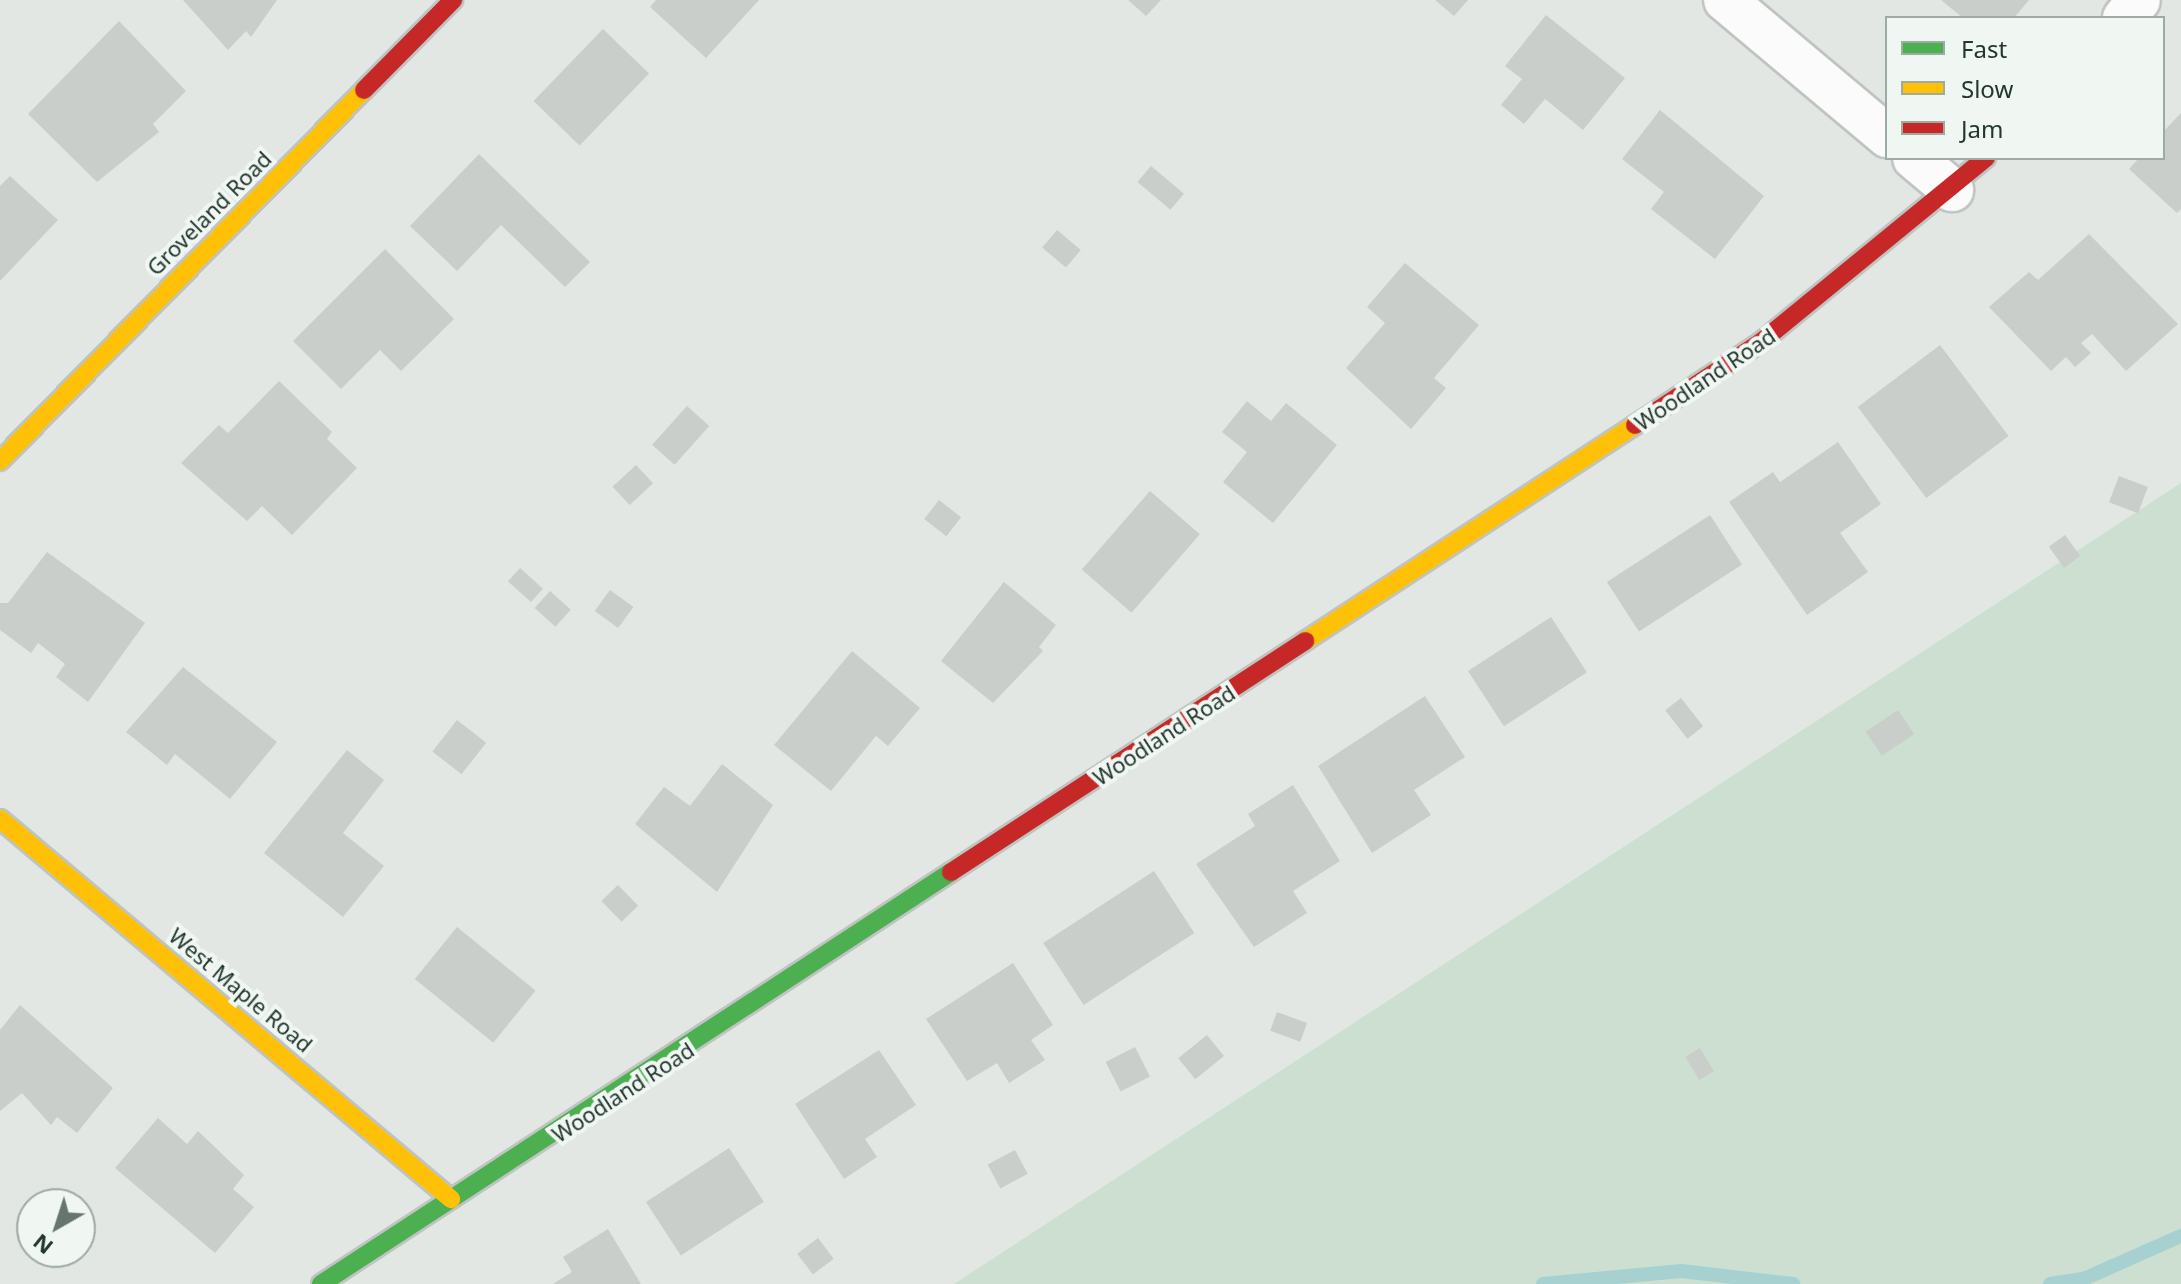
<!DOCTYPE html>
<html>
<head>
<meta charset="utf-8">
<style>
	body { margin:0 }
	#map { position:relative; width:2181px; height:1284px; overflow:hidden; background:#e2e7e4; font-family:"Noto Sans",sans-serif }
	div>[style] { position:absolute }
	.green>* { inset:0; background:#cddfd0 }
	.stream>* { height:14px; margin:-7px; padding:0 7px; transform-origin:7px; border-radius:7px; background:#a7d1d0 }
	.building>* { inset:0; background:#c9cecb; transform-origin:0 0 }
	.roads { filter:drop-shadow(2px 0 #bfc4c1) drop-shadow(-2px 0 #bfc4c1) drop-shadow(0 2px #bfc4c1) drop-shadow(0 -2px #bfc4c1) }
	.street>* { height:42px; margin:-21px; padding:0 21px; transform-origin:21px; border-radius:21px; background:#fbfbfb }
	.fast>* { height:18px; margin:-9px; padding:0 9px; transform-origin:9px; border-radius:9px; background:#4caf50 }
	.slow>* { height:18px; margin:-9px; padding:0 9px; transform-origin:9px; border-radius:9px; background:#ffc107 }
	.jam>* { height:18px; margin:-9px; padding:0 9px; transform-origin:9px; border-radius:9px; background:#c62828 }
	span { translate:-50% -50%; white-space:nowrap; text-align:center; line-height:1.15; -webkit-text-stroke:8px #f0f6f2; paint-order:stroke }
	.street-label { font-size:22px; color:#23372f }
	.legend { position:absolute; left:1885px; top:16px; width:280px; height:144px; box-sizing:border-box; background:#f0f6f2; border:2px solid #9eaaa4; margin:0; padding:10px 14px; list-style:none; font-size:24px; color:#23372f }
	.legend li { display:flex; align-items:center; gap:16px; height:40px }
	.legend b { width:40px; border:2px solid #9eaaa4 }
	.north { position:absolute; left:16px; top:1188px; width:80px; height:80px; box-sizing:border-box; background:#f0f6f2; border:2px solid #9eaaa4; border-radius:50%; rotate:219deg; font-size:22px; font-weight:700; line-height:32px; text-align:center; color:#23372f }
	.north::after { content:''; display:block; margin:auto; width:28px; height:36px; background:#66756e; clip-path:polygon(50% 0,100% 100%,50% 72%,0 100%) }
</style>
</head>
<body>
<div id="map">
	<div class="green">
		<i style="clip-path:polygon(2181px 483px,2181px 1284px,954px 1284px)"></i>
	</div>
	<div class="stream">
		<i style="left:1543px;top:1284px;width:139px;rotate:-5.4deg"></i>
		<i style="left:1681px;top:1271px;width:113px;rotate:6.6deg"></i>
		<i style="left:2050px;top:1284px;width:36px;rotate:-9deg"></i>
		<i style="left:2086px;top:1278px;width:104px;rotate:-23.9deg"></i>
	</div>
	<div class="building">
		<i style="clip-path:polygon(183px 0,277px 0,251px 37px,246px 31px,228px 50px)"></i>
		<i style="clip-path:polygon(656px 0,759px 0,706px 58px,650px 7px)"></i>
		<i style="clip-path:polygon(1128px 0,1161px 0,1146px 16px)"></i>
		<i style="clip-path:polygon(1435px 0,1468px 0,1454px 16px)"></i>
		<i style="clip-path:polygon(1941px 0,2029px 0,2014px 18px,1963px 18px)"></i>
		<i style="clip-path:polygon(1546px 15px,1625px 78px,1583px 130px,1545px 99px,1524px 124px,1501px 105px,1522px 79px,1505px 66px)"></i>
		<i style="clip-path:polygon(119px 21px,186px 91px,153px 124px,159px 132px,97px 182px,28px 114px)"></i>
		<i style="left:603px;top:29px;width:64px;height:100px;rotate:44deg"></i>
		<i style="clip-path:polygon(1660px 110px,1764px 196px,1715px 259px,1651px 209px,1664px 192px,1622px 159px)"></i>
		<i style="clip-path:polygon(2181px 113px,2181px 209px,2177px 213px,2129px 169px,2139px 158px,2163px 158px,2163px 132px)"></i>
		<i style="clip-path:polygon(479px 154px,590px 262px,565px 287px,501px 225px,457px 271px,410px 226px)"></i>
		<i style="left:1151px;top:166px;width:43px;height:21px;rotate:40deg"></i>
		<i style="clip-path:polygon(10px 176px,58px 220px,0 281px,0 186px)"></i>
		<i style="left:1057px;top:230px;width:31px;height:23px;rotate:40deg"></i>
		<i style="clip-path:polygon(2089px 234px,2178px 324px,2126px 371px,2092px 334px,2081px 343px,2091px 353px,2075px 367px,2066px 357px,2051px 371px,1989px 307px,2029px 272px,2038px 280px)"></i>
		<i style="clip-path:polygon(385px 249px,454px 319px,401px 371px,380px 350px,341px 389px,293px 341px)"></i>
		<i style="clip-path:polygon(1405px 263px,1479px 325px,1434px 378px,1446px 388px,1411px 429px,1346px 368px,1385px 323px,1367px 307px)"></i>
		<i style="left:1940px;top:345px;width:114px;height:103px;rotate:53deg"></i>
		<i style="clip-path:polygon(279px 381px,332px 432px,327px 439px,357px 468px,292px 535px,262px 506px,247px 521px,181px 463px,219px 425px,228px 433px)"></i>
		<i style="clip-path:polygon(1247px 401px,1271px 421px,1286px 403px,1337px 445px,1273px 523px,1223px 482px,1247px 452px,1222px 432px)"></i>
		<i style="left:687px;top:406px;width:30px;height:52px;rotate:42deg"></i>
		<i style="clip-path:polygon(1838px 442px,1881px 504px,1840px 533px,1868px 572px,1807px 615px,1729px 502px,1773px 472px,1780px 482px)"></i>
		<i style="left:636px;top:465px;width:25px;height:32px;rotate:47deg"></i>
		<i style="left:2119px;top:476px;width:31px;height:28px;rotate:21deg"></i>
		<i style="left:1150px;top:491px;width:66px;height:104px;rotate:41deg"></i>
		<i style="left:939px;top:500px;width:28px;height:24px;rotate:38deg"></i>
		<i style="left:1710px;top:515px;width:59px;height:123px;rotate:57deg"></i>
		<i style="left:2065px;top:535px;width:26px;height:20px;rotate:54deg"></i>
		<i style="clip-path:polygon(47px 552px,145px 623px,88px 702px,56px 677px,65px 664px,38px 643px,31px 653px,0 630px,0 603px,8px 603px)"></i>
		<i style="left:520px;top:568px;width:31px;height:18px;rotate:42deg"></i>
		<i style="clip-path:polygon(1004px 582px,1056px 625px,1039px 647px,1043px 651px,993px 703px,941px 661px)"></i>
		<i style="left:610px;top:590px;width:29px;height:26px;rotate:36deg"></i>
		<i style="left:550px;top:591px;width:28px;height:23px;rotate:42deg"></i>
		<i style="left:1551px;top:617px;width:66px;height:99px;rotate:57deg"></i>
		<i style="clip-path:polygon(852px 651px,920px 708px,888px 746px,876px 736px,831px 791px,774px 745px)"></i>
		<i style="clip-path:polygon(183px 667px,277px 742px,230px 799px,175px 754px,167px 765px,126px 732px)"></i>
		<i style="clip-path:polygon(1425px 696px,1465px 757px,1414px 790px,1431px 815px,1372px 853px,1318px 766px)"></i>
		<i style="left:1681px;top:698px;width:36px;height:20px;rotate:52deg"></i>
		<i style="left:1898px;top:710px;width:29px;height:39px;rotate:56deg"></i>
		<i style="left:457px;top:720px;width:37px;height:40px;rotate:38deg"></i>
		<i style="clip-path:polygon(347px 750px,384px 780px,343px 833px,384px 866px,343px 917px,264px 853px)"></i>
		<i style="clip-path:polygon(722px 764px,773px 805px,717px 892px,635px 824px,664px 787px,690px 806px)"></i>
		<i style="clip-path:polygon(1293px 785px,1340px 861px,1293px 891px,1307px 913px,1254px 947px,1196px 864px,1255px 826px,1248px 814px)"></i>
		<i style="left:1154px;top:871px;width:74px;height:132px;rotate:57deg"></i>
		<i style="left:618px;top:885px;width:29px;height:23px;rotate:46deg"></i>
		<i style="left:457px;top:927px;width:101px;height:67px;rotate:39deg"></i>
		<i style="clip-path:polygon(1013px 963px,1053px 1025px,1031px 1040px,1045px 1060px,1009px 1083px,997px 1063px,967px 1081px,926px 1019px)"></i>
		<i style="clip-path:polygon(20px 1005px,113px 1088px,77px 1133px,57px 1117px,51px 1125px,22px 1093px,0 1111px,0 1030px)"></i>
		<i style="left:1277px;top:1012px;width:32px;height:20px;rotate:20deg"></i>
		<i style="left:1207px;top:1035px;width:27px;height:37px;rotate:51deg"></i>
		<i style="left:1135px;top:1047px;width:33px;height:33px;rotate:63deg"></i>
		<i style="left:1700px;top:1048px;width:27px;height:17px;rotate:59deg"></i>
		<i style="clip-path:polygon(879px 1050px,916px 1105px,865px 1139px,877px 1157px,844px 1179px,795px 1104px)"></i>
		<i style="clip-path:polygon(158px 1118px,187px 1144px,198px 1131px,244px 1175px,233px 1189px,254px 1207px,215px 1253px,115px 1168px)"></i>
		<i style="left:729px;top:1148px;width:64px;height:99px;rotate:57deg"></i>
		<i style="left:1015px;top:1150px;width:27px;height:31px;rotate:62deg"></i>
		<i style="clip-path:polygon(608px 1229px,641px 1284px,553px 1284px,572px 1272px,563px 1257px)"></i>
		<i style="left:818px;top:1238px;width:26px;height:26px;rotate:53deg"></i>
	</div>
	<div class="roads">
		<div class="street">
			<i style="left:1725px;top:0;width:212px;rotate:40deg"></i>
			<i style="left:2124px;top:18px;width:23px;rotate:-50deg"></i>
			<i style="left:1914px;top:158px;width:50px;rotate:40.1deg"></i>
		</div>
		<div class="fast">
			<i style="left:321px;top:1284px;width:753px;rotate:-33.18deg"></i>
		</div>
		<div class="slow">
			<i style="left:0;top:461px;width:520px;rotate:-45.55deg"></i>
			<i style="left:1305px;top:641px;width:394px;rotate:-33.2deg"></i>
			<i style="left:0;top:819px;width:590px;rotate:40.12deg"></i>
		</div>
		<div class="jam">
			<i style="left:364px;top:90px;width:127px;rotate:-45.3deg"></i>
			<i style="left:1635px;top:425px;width:151px;rotate:-33.4deg"></i>
			<i style="left:1761px;top:342px;width:291px;rotate:-39.3deg"></i>
			<i style="left:951px;top:872px;width:423px;rotate:-33.1deg"></i>
		</div>
	</div>
	<div class="street-label">
		<span style="left:209px;top:213px;rotate:-45deg">Groveland Road</span>
		<span style="left:1705px;top:379px;rotate:-34deg">Woodland Road</span>
		<span style="left:1164px;top:735px;rotate:-33deg">Woodland Road</span>
		<span style="left:241px;top:990px;rotate:40deg">West Maple Road</span>
		<span style="left:623px;top:1092px;rotate:-33deg">Woodland Road</span>
	</div>
	<ul class="legend">
	<li><b style="height:10px;background:#4caf50"></b>Fast</li>
	<li><b style="height:10px;background:#ffc107"></b>Slow</li>
	<li><b style="height:10px;background:#c62828"></b>Jam</li>
	</ul>
	<div class="north">N</div>
</div>
</body>
</html>
